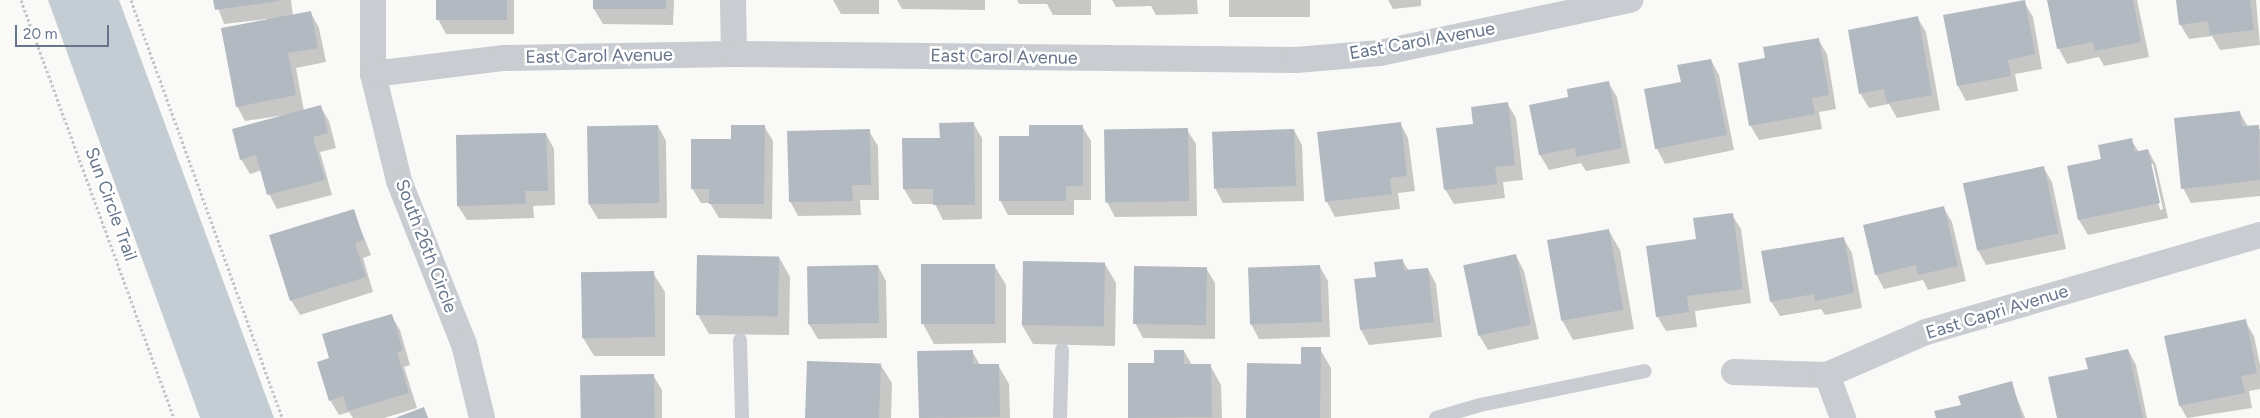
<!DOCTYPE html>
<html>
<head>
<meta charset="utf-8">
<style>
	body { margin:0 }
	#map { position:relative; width:2260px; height:418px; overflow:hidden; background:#f9faf7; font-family:Figtree,sans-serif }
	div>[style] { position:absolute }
	.water>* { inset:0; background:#c4cdd4 }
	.shadow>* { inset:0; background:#0003; transform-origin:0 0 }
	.building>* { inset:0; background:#b3b9c1; transform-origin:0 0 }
	.path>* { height:3px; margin-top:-1.5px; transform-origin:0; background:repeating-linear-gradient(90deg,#c2c4c7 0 2.5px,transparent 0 5px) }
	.lane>* { height:14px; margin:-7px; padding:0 7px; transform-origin:7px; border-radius:7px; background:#c9ccd0 }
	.street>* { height:26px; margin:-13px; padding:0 13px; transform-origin:13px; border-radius:13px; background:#c9ccd0 }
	span { translate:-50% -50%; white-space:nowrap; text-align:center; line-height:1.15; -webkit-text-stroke:5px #fff; paint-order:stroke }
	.street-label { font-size:18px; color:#66758a }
	.scale { position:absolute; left:15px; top:25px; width:94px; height:22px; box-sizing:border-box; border:2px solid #66758a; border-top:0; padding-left:6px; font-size:15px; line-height:18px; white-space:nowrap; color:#66758a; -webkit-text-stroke:4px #fff; paint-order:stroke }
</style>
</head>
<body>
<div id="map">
	<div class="water">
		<i style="clip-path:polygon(48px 0,119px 0,274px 418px,200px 418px)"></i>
	</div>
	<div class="shadow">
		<i style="clip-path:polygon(215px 0,291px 0,293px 16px,311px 13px,319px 28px,326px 62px,296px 68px,304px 111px,320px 106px,329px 121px,336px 148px,320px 152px,332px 195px,277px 209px,269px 194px,262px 170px,250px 174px,241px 159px,291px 114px,245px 121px,237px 106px,267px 19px,224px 24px)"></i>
		<i style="clip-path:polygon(438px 0,514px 0,514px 34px,446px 34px,438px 19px)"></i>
		<i style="clip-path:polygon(594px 0,674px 0,673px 25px,603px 24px,594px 9px)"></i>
		<i style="clip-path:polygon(833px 0,879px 0,879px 14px,841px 14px)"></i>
		<i style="clip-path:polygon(897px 0,985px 0,985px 10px,902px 9px)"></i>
		<i style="clip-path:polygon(1017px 0,1091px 0,1091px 15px,1053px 15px,1047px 4px,1019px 4px)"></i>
		<i style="clip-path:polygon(1112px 0,1197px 0,1198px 14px,1156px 15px,1151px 6px,1116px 7px)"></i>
		<i style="left:1229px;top:0;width:81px;height:17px"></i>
		<i style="clip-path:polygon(1388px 0,1421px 0,1421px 6px,1393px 9px)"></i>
		<i style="clip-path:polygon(2048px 0,2137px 0,2149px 57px,2104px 66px,2099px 57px,2067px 64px,2059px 49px)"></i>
		<i style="clip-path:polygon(2178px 0,2256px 0,2260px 45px,2220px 50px,2212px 36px,2189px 39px,2180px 24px)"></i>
		<i style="clip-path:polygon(2024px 2px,2033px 17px,2042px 69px,2015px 74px,2018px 91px,1966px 101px,1958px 86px)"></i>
		<i style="clip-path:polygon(1917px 17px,1926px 32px,1940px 110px,1897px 118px,1889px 104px,1869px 108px,1860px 93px)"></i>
		<i style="clip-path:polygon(1818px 39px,1827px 54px,1836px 109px,1819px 112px,1822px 129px,1759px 140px,1750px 125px,1766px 59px)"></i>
		<i style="clip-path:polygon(1711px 60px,1719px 75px,1734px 150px,1665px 164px,1657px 149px,1645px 90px,1682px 82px)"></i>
		<i style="clip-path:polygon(1608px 82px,1617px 97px,1630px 163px,1586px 171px,1581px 163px,1549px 170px,1540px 155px,1530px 106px,1570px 98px)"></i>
		<i style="clip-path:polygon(1507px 103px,1516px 118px,1523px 180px,1503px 182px,1505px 198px,1454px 204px,1445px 189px,1474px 125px)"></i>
		<i style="clip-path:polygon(2240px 113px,2248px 127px,2260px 129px,2260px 196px,2191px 203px,2183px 188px)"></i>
		<i style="clip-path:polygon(973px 123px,982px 138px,982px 219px,943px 220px,935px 204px,913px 204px,904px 189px,941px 139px)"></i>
		<i style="clip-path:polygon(1400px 123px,1408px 138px,1415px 191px,1398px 193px,1400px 209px,1335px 217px,1327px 202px,1318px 133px)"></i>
		<i style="clip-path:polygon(658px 126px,666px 141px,667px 218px,598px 219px,589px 204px,588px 127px)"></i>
		<i style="clip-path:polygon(764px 126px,773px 141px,772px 219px,719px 218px,710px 203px,701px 203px,692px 188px,732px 140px)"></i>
		<i style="clip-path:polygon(1082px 126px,1091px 141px,1091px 200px,1074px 200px,1074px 215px,1008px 215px,1000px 200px,1030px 137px)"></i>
		<i style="clip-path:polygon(1187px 130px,1196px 144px,1197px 216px,1115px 217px,1107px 202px)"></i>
		<i style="clip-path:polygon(1294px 130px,1302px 145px,1304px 201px,1223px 203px,1215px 188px)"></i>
		<i style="clip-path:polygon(869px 131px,878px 146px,879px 200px,860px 200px,861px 215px,798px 216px,790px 201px)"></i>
		<i style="clip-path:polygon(546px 134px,554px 149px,555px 205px,533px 206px,534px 218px,467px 220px,458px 206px)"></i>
		<i style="clip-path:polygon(evenodd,2131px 140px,2139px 152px,2148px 150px,2156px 165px,2168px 218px,2088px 235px,2079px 220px,2068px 167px,2103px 160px,2131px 140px,2150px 164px,2153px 164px,2163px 209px,2160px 210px,2150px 164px)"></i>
		<i style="clip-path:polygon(2043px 167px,2052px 182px,2066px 249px,1986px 265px,1978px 250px)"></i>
		<i style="clip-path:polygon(1943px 207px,1952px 222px,1966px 281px,1928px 290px,1923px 280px,1884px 289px,1876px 274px)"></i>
		<i style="clip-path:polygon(353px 210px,371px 255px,363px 258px,373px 292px,300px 315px,291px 300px)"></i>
		<i style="clip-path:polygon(1732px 215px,1741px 229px,1751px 303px,1695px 311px,1697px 327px,1666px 331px,1657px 316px,1697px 240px)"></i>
		<i style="clip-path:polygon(1609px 231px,1620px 250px,1634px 329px,1573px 340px,1562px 320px)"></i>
		<i style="clip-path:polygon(1843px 238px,1852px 253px,1862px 308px,1825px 315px,1821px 309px,1780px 316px,1771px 301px)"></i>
		<i style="clip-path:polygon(1516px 256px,1524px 271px,1539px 339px,1488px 350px,1479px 335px)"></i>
		<i style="clip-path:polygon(779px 257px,790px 277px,789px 335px,709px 334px,698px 315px)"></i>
		<i style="clip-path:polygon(1402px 260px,1409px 271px,1428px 269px,1436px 284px,1442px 337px,1369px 345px,1361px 330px,1377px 278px)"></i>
		<i style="clip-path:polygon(1105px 264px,1116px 283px,1115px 346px,1033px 344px,1022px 325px)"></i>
		<i style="clip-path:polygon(994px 265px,1006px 285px,1006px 343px,934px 344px,923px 324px)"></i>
		<i style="clip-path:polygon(878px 266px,886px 281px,887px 338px,818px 339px,809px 324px)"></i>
		<i style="clip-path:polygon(1320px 267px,1328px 281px,1330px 337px,1259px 339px,1251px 324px)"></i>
		<i style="clip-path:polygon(1206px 268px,1215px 283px,1215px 339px,1143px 338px,1135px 323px)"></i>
		<i style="clip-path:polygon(653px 273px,665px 292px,665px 356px,594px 356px,582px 336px)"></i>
		<i style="clip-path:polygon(391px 315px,400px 330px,410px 365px,404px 367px,417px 408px,384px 418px,353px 418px,349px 412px,339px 415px,330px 400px,330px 359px)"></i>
		<i style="clip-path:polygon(2245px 321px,2254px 336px,2260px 365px,2260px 389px,2249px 391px,2252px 408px,2187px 418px,2180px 406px,2166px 337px)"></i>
		<i style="clip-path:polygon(1320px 349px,1331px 368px,1331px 418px,1248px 418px)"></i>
		<i style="clip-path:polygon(2128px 350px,2136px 365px,2147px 418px,2058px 418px,2090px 370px)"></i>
		<i style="clip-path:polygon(972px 351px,980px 365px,998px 365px,1009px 384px,1010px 418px,920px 418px,919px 352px)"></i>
		<i style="clip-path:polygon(1184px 351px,1192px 365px,1210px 365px,1221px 385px,1222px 418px,1130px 418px,1155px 364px)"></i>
		<i style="clip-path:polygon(880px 364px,892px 383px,891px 418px,807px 418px)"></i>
		<i style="clip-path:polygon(653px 375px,662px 390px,662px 418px,583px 418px)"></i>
		<i style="clip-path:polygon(2011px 383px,2025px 418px,1937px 418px,1962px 406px)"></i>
	</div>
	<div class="building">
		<i style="clip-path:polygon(213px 0,279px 0,279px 1px,215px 10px)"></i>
		<i style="left:436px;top:0;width:71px;height:20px"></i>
		<i style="left:593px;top:0;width:73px;height:9px"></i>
		<i style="clip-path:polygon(2025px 0,2035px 54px,2008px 60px,2011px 76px,1957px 86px,1943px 15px)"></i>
		<i style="clip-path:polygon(2047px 0,2133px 0,2141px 42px,2095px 51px,2093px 42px,2057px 49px)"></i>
		<i style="clip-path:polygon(2176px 0,2250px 0,2254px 30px,2210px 35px,2208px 21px,2179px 25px)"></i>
		<i style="clip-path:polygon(311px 11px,318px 48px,288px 53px,296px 95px,236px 107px,221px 28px)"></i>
		<i style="clip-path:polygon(1918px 16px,1932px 95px,1887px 103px,1884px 89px,1859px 94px,1848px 30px)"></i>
		<i style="clip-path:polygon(1819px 38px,1829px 95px,1812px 98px,1815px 114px,1749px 126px,1738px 63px,1765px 58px,1763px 47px)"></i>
		<i style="clip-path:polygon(1711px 59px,1727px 135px,1655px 149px,1644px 89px,1681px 82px,1677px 65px)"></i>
		<i style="clip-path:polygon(1609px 81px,1622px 148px,1576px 157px,1575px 148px,1539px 155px,1529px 105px,1568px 97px,1567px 89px)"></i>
		<i style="clip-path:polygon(1508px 102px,1515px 165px,1495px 167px,1497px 184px,1444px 190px,1436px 128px,1473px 124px,1471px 107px)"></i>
		<i style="clip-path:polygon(321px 105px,328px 133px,313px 137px,325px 180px,267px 195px,256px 155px,240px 160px,232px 129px)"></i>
		<i style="clip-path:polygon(2240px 111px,2242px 126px,2259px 125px,2260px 180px,2181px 189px,2174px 118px)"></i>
		<i style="clip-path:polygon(974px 122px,975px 205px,933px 205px,933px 189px,903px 189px,902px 138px,940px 138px,939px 123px)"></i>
		<i style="clip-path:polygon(1401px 122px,1407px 176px,1390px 178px,1392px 194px,1325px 202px,1317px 132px)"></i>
		<i style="left:658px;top:125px;width:78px;height:71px;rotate:89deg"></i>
		<i style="clip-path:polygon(731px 125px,765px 125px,764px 204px,709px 204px,709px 189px,691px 189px,691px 139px,731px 139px)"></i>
		<i style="clip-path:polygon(1029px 125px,1083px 125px,1083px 186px,1066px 186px,1066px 201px,999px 201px,999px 136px,1029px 136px)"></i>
		<i style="left:1188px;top:128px;width:73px;height:84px;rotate:89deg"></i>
		<i style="clip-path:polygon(870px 129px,871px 185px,852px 185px,853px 201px,789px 202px,787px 131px)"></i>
		<i style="left:1294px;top:129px;width:57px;height:82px;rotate:88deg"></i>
		<i style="clip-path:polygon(546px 133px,548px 191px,525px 191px,526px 204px,457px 206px,456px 135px)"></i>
		<i style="clip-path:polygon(2132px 138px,2135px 152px,2148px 149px,2160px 203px,2078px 220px,2067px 166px,2101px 159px,2098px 145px)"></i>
		<i style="left:2044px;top:166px;width:69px;height:83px;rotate:78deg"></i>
		<i style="clip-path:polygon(1944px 206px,1958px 266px,1918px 275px,1916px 265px,1875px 275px,1863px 225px)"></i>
		<i style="clip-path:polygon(354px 209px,364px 240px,355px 243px,366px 277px,290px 301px,269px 235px)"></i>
		<i style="clip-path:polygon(1733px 213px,1743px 289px,1687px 296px,1689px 312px,1656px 317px,1646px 246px,1696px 239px,1693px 218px)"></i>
		<i style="left:1609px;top:229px;width:82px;height:63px;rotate:80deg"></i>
		<i style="clip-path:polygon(1844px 237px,1854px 293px,1815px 301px,1814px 294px,1770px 302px,1761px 251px)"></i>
		<i style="left:1516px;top:254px;width:72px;height:54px;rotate:78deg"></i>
		<i style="left:697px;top:255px;width:82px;height:60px;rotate:1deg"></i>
		<i style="clip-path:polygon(1403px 259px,1404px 270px,1428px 268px,1434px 322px,1360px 330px,1354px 279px,1376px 277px,1374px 262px)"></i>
		<i style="left:1023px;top:261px;width:82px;height:64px;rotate:1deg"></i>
		<i style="left:995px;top:264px;width:60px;height:74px;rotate:90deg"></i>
		<i style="left:878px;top:265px;width:58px;height:71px;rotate:89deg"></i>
		<i style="left:1320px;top:265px;width:57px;height:72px;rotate:88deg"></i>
		<i style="left:1134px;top:266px;width:73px;height:58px;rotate:1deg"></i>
		<i style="left:654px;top:271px;width:66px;height:73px;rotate:89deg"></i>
		<i style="clip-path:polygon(392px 314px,403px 350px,397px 352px,409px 393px,348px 411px,343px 396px,329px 401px,317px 362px,329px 358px,322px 334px)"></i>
		<i style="clip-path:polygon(2246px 319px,2257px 373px,2241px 376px,2245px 393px,2179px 406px,2164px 336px)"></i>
		<i style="clip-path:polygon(1301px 347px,1321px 347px,1320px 418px,1246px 418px,1247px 363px,1301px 364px)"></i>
		<i style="clip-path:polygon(2128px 349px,2143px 418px,2057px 418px,2048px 377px,2088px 369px,2085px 358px)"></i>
		<i style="clip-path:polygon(973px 350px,973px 364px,999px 364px,1000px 417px,919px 418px,917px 351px)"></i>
		<i style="clip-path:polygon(1154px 350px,1184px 350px,1184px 364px,1211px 364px,1212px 417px,1128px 418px,1128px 363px,1154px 363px)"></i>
		<i style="left:807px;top:361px;width:74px;height:57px;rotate:2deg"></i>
		<i style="left:654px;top:374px;width:44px;height:74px;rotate:89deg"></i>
		<i style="clip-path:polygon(2012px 381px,2022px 418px,1936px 418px,1934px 411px,1961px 405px,1958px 396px)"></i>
		<i style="clip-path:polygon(424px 407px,428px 418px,395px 418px)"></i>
	</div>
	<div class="path">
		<i style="left:21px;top:0;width:445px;rotate:69.9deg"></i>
		<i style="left:131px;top:0;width:444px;rotate:70.1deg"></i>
	</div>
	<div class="lane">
		<i style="left:740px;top:340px;width:78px;rotate:88.5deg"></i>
		<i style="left:1060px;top:418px;width:68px;rotate:-88.3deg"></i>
		<i style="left:1436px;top:418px;width:46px;rotate:-16.5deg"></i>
		<i style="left:1480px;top:405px;width:168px;rotate:-11.6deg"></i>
	</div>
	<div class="street">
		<i style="left:373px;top:0;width:74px;rotate:90deg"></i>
		<i style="left:373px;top:74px;width:110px;rotate:76.3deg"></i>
		<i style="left:399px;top:181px;width:175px;rotate:68.3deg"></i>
		<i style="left:464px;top:344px;width:76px;rotate:76.3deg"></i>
		<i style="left:733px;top:0;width:54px;rotate:88.9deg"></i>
		<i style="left:373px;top:74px;width:132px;rotate:-7deg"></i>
		<i style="left:504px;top:58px;width:230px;rotate:-1deg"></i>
		<i style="left:734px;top:54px;width:562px;rotate:0.61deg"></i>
		<i style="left:1296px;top:60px;width:84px;rotate:-4.8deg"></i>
		<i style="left:1380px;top:53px;width:256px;rotate:-12deg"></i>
		<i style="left:1734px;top:372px;width:93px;rotate:1.8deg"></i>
		<i style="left:1827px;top:375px;width:108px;rotate:-23.5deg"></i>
		<i style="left:1926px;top:332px;width:348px;rotate:-16.2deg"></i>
		<i style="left:1827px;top:375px;width:46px;rotate:69.6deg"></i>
	</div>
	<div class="street-label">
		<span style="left:1422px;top:41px;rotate:-10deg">East Carol Avenue</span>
		<span style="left:599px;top:56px;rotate:-1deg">East Carol Avenue</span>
		<span style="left:1004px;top:57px;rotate:1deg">East Carol Avenue</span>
		<span style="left:111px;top:204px;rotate:70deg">Sun Circle Trail</span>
		<span style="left:426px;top:246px;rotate:69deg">South 26th Circle</span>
		<span style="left:1997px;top:312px;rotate:-17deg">East Capri Avenue</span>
	</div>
	<div class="scale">20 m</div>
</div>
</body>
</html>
